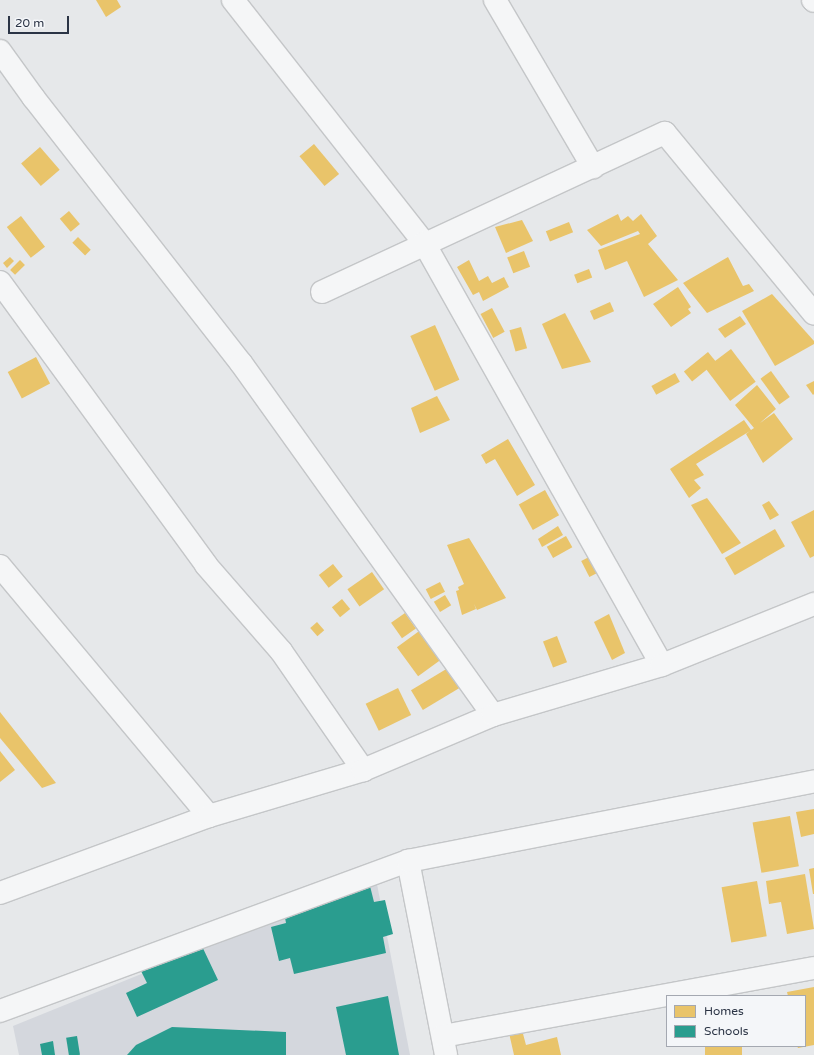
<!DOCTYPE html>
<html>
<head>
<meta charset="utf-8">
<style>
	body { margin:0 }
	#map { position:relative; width:814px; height:1055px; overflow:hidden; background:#e6e8ea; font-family:"Varela Round",sans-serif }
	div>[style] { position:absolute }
	.built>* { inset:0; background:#d4d7dd }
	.homes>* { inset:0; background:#e9c46a; transform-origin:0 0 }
	.schools>* { inset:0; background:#2a9d8f; transform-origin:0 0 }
	.roads { filter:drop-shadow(1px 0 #c4c6c8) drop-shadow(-1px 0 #c4c6c8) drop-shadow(0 1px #c4c6c8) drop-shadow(0 -1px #c4c6c8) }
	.minor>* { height:22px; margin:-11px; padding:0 11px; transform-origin:11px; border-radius:11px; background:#f5f6f7 }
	span { translate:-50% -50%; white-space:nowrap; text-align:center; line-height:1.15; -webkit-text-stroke:4px #f4f6f9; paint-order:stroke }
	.legend { position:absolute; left:666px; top:995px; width:140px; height:52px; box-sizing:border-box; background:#f4f6f9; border:1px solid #a4a8b1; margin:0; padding:5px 7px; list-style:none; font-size:12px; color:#2b3445 }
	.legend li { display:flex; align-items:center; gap:8px; height:20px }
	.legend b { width:20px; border:1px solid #a4a8b1 }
	.scale { position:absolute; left:8px; top:16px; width:61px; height:18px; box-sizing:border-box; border:2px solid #2b3445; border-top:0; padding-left:5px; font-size:12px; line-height:14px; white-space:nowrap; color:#2b3445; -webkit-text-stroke:3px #f4f6f9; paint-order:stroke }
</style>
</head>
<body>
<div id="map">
	<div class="built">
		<i style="clip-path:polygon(376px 879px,410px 1055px,19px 1055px,13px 1026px)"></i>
	</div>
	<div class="homes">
		<i style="clip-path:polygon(96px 0,117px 0,121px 7px,106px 17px)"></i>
		<i style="left:314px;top:144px;width:39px;height:19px;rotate:50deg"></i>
		<i style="left:40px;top:147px;width:30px;height:25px;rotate:49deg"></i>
		<i style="left:69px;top:211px;width:17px;height:12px;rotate:50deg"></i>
		<i style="clip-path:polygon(618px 214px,621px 221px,628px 216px,633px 221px,641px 214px,657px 236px,648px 244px,678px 280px,644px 297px,627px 261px,605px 270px,598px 250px,640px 234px,638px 231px,601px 246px,587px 230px)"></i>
		<i style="left:21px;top:216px;width:39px;height:18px;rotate:52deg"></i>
		<i style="clip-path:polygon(522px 220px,533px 241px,506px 253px,495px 227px)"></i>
		<i style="left:569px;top:222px;width:11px;height:25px;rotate:68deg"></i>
		<i style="left:78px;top:237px;width:18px;height:8px;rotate:45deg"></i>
		<i style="left:524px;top:251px;width:17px;height:18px;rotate:69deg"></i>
		<i style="clip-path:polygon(10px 257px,14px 261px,7px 268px,3px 263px)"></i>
		<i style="clip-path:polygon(728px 257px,743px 286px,749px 284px,754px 291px,707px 313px,683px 283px)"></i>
		<i style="left:20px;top:260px;width:7px;height:14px;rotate:45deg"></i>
		<i style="clip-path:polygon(469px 260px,479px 281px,488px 276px,492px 283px,504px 277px,509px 287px,483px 301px,479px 292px,473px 295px,457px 267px)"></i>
		<i style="left:589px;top:269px;width:9px;height:16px;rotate:69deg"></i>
		<i style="clip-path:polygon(678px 287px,691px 307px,688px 309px,691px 313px,671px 327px,653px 304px)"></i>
		<i style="clip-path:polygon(772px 294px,814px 341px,814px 344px,775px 366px,742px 311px)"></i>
		<i style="left:610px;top:302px;width:10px;height:22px;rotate:66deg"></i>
		<i style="left:492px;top:308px;width:27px;height:13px;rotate:62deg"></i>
		<i style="clip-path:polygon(565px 313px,591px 362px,562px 369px,542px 324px)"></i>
		<i style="clip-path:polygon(740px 316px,746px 324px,725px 338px,718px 329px)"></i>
		<i style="left:435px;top:325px;width:60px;height:27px;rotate:66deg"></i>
		<i style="left:521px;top:327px;width:22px;height:12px;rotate:74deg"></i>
		<i style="left:731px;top:349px;width:41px;height:32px;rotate:53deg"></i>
		<i style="left:708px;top:352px;width:13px;height:31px;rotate:51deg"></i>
		<i style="left:36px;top:357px;width:30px;height:32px;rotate:62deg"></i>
		<i style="left:771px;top:371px;width:32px;height:13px;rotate:54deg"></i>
		<i style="left:675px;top:373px;width:10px;height:27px;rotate:61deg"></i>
		<i style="clip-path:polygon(814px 381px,814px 394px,813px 395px,806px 385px)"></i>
		<i style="clip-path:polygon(757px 385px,776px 409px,760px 423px,774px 413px,793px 439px,763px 463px,746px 434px,750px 431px,696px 464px,704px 475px,694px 480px,701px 488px,689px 498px,670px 469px,744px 420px,751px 430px,754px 428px,735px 405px)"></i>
		<i style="clip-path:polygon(437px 396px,450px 420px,420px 433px,411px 408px)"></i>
		<i style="clip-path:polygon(508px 439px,535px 485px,517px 496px,495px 459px,486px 464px,481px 455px)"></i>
		<i style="left:545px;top:490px;width:29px;height:30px;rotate:61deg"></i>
		<i style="clip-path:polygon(707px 498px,741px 543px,722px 554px,691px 505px)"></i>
		<i style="clip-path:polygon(769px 501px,779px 515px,770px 520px,762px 505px)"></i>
		<i style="clip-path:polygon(814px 510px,814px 556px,810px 558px,791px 522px)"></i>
		<i style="clip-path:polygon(558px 526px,563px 535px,542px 547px,538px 539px)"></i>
		<i style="left:775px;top:529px;width:20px;height:58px;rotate:60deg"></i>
		<i style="left:566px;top:536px;width:13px;height:22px;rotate:61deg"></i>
		<i style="clip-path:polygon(469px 538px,506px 598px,477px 610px,474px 604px,476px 609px,462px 615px,456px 591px,459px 590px,458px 587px,464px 584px,447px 545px)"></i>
		<i style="left:591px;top:556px;width:18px;height:11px;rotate:63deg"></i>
		<i style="left:333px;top:564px;width:16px;height:18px;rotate:52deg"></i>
		<i style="left:372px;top:572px;width:21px;height:30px;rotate:55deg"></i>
		<i style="left:440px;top:582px;width:11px;height:16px;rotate:63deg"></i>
		<i style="left:445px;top:595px;width:12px;height:13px;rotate:59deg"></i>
		<i style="left:342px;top:599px;width:13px;height:13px;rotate:51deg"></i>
		<i style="left:405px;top:613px;width:19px;height:17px;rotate:55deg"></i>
		<i style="clip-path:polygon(609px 614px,625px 653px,612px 660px,594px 622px)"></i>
		<i style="left:317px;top:622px;width:11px;height:9px;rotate:49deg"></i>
		<i style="left:422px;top:629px;width:36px;height:31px;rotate:54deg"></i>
		<i style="left:557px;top:636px;width:28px;height:15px;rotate:69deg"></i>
		<i style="left:453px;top:665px;width:23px;height:49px;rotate:59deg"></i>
		<i style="left:398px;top:688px;width:30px;height:36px;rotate:64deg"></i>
		<i style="clip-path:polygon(0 712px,56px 783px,42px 788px,0 738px)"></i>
		<i style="clip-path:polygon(0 751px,15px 770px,0 782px)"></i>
		<i style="clip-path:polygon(814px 809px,814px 834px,801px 837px,796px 812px)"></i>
		<i style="left:790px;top:816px;width:51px;height:38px;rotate:80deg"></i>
		<i style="clip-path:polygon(814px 868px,814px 894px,813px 894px,809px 869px)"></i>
		<i style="clip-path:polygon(805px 874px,814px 929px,787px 934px,781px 902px,769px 904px,766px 881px)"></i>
		<i style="left:757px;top:881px;width:56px;height:36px;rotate:80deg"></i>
		<i style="clip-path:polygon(814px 987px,814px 1045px,798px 1048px,797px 1046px,805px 1046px,805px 996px,788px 996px,787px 992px)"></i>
		<i style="clip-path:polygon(522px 1030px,526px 1045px,557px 1037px,561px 1055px,514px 1055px,509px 1033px)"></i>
		<i style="left:705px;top:1046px;width:37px;height:9px"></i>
	</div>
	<div class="schools">
		<i style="clip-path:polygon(370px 886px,374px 902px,385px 900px,393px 934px,383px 937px,386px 953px,294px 974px,290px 958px,279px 961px,271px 927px,286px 923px,283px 907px)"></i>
		<i style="clip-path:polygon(200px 942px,218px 980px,137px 1017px,126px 993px,147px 983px,137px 963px)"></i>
		<i style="clip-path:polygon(388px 996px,399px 1055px,346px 1055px,336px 1007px)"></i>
		<i style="clip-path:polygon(172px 1027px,286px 1032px,286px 1055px,127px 1055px,136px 1045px)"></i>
		<i style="left:77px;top:1036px;width:19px;height:11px;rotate:81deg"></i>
		<i style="clip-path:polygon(53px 1041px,55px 1055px,42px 1055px,40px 1044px)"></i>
	</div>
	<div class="roads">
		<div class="minor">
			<i style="left:233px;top:0;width:309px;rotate:51.8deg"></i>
			<i style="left:424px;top:243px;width:484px;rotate:60.6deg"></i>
			<i style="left:495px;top:0;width:194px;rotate:59.6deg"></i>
			<i style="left:813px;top:0;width:1px;rotate:45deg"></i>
			<i style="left:0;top:51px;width:57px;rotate:54.3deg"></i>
			<i style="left:33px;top:97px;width:338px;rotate:52deg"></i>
			<i style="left:241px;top:363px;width:433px;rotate:54.4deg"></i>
			<i style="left:0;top:282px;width:350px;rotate:53.9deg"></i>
			<i style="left:206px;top:565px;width:114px;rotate:48.9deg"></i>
			<i style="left:281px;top:651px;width:145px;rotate:55.4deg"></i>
			<i style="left:322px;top:292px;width:378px;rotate:-24.9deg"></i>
			<i style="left:665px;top:133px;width:234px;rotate:50.5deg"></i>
			<i style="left:0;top:566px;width:326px;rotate:50.1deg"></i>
			<i style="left:408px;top:861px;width:198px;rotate:78.9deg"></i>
			<i style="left:0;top:893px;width:223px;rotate:-20.2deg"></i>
			<i style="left:209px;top:816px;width:161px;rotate:-16.6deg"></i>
			<i style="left:363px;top:770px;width:141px;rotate:-22.9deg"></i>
			<i style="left:493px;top:715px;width:176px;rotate:-16.5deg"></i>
			<i style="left:662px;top:665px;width:164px;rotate:-21.9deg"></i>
			<i style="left:0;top:1011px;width:435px;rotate:-20.2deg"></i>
			<i style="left:408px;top:861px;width:414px;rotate:-11.1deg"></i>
			<i style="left:443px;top:1036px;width:377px;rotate:-10.4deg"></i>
		</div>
	</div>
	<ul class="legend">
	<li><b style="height:11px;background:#e9c46a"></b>Homes</li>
	<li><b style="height:11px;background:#2a9d8f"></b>Schools</li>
	</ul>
	<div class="scale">20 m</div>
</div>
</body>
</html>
